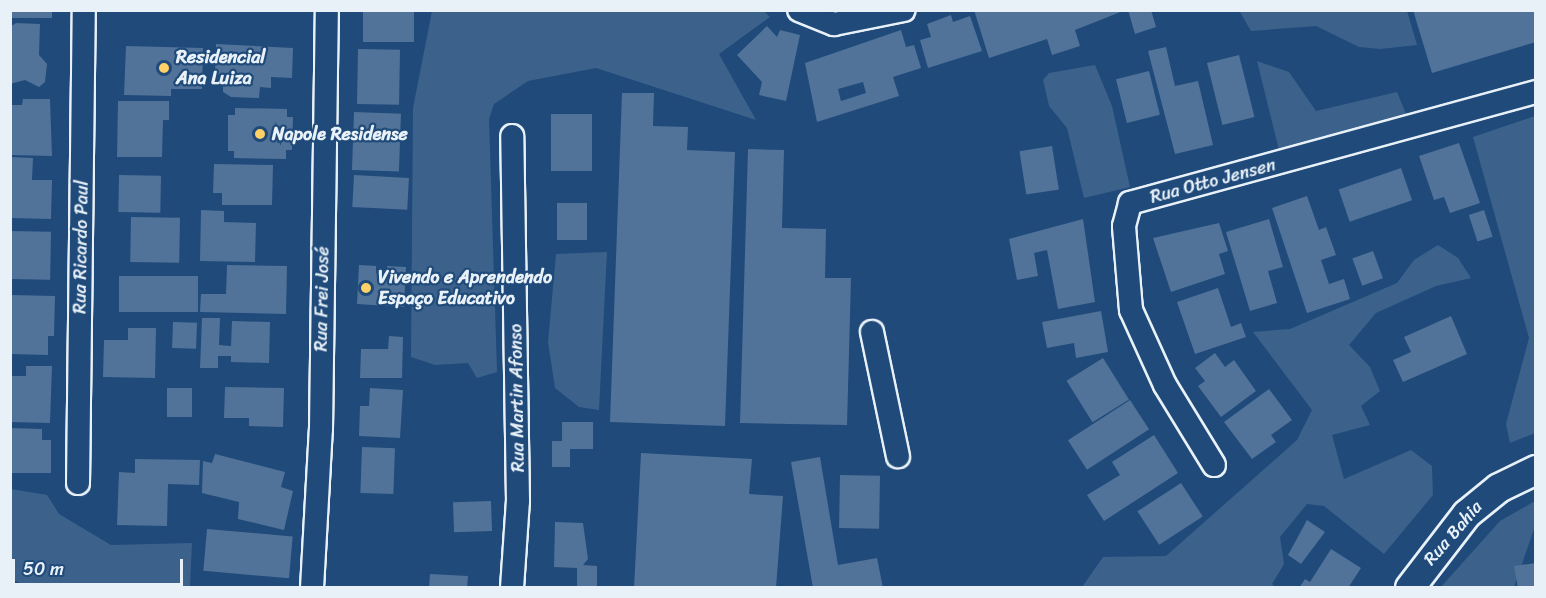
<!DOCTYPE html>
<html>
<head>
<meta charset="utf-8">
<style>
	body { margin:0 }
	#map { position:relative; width:1546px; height:598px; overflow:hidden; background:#1f4a7a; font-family:Sriracha,sans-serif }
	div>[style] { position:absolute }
	.green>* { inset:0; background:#3c628c }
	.building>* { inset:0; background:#517399; transform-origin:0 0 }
	.roads { filter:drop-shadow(2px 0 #e8f1f8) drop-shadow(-2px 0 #e8f1f8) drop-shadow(0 2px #e8f1f8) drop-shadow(0 -2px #e8f1f8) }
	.minor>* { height:22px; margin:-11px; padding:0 11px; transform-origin:11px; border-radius:11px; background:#1f4a7a }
	.major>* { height:28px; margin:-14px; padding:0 14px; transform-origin:14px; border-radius:14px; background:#1f4a7a }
	.dots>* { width:16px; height:16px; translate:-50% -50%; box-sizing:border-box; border:3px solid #1f4a7a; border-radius:50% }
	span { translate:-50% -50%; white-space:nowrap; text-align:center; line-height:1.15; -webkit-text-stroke:4.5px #1f4a7a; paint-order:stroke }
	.poi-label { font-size:18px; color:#e8f1f8; font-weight:700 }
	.left { translate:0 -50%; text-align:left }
	.street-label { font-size:18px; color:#e8f1f8 }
	.frame { position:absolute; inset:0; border:12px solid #e8f1f8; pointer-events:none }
	.scale { position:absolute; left:12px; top:559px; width:171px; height:27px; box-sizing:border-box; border:3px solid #e8f1f8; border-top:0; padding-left:8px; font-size:18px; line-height:21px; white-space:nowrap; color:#e8f1f8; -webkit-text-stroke:4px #1f4a7a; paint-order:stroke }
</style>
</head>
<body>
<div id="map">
	<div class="green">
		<i style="clip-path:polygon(763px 10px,770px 17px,719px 54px,756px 120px,596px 68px,528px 81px,494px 104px,489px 119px,497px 372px,477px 378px,468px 363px,435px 365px,411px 357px,413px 108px,432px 11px)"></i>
		<i style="clip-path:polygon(1407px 11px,1417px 45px,1380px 49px,1359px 47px,1316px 26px,1251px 31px,1240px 12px)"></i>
		<i style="clip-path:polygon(1257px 61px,1289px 72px,1316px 111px,1397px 92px,1406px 114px,1279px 150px)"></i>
		<i style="clip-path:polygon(1095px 65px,1112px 106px,1130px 187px,1084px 198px,1067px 128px,1049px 106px,1043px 80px,1049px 73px)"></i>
		<i style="clip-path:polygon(1535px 116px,1535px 433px,1510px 443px,1506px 424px,1529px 338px,1473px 137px)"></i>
		<i style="clip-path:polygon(1438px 245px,1458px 258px,1471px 278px,1436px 286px,1376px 313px,1349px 345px,1370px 367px,1380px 391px,1361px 406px,1370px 425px,1332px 435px,1344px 479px,1411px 450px,1432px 466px,1433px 495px,1384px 554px,1324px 506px,1307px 504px,1280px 537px,1284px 564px,1272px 584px,1275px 587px,1082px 587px,1103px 557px,1166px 556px,1297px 440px,1312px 410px,1253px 332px,1290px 329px,1397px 283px,1414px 260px)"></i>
		<i style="clip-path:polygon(607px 252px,599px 410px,579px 407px,555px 388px,548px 342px,556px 254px)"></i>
		<i style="clip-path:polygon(11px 489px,47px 495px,59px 514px,111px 545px,192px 543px,190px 587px,31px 588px,11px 579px)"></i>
		<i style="clip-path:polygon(1535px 501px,1535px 526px,1514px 587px,1440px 588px,1500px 521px)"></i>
	</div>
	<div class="building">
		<i style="left:10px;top:10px;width:42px;height:8px"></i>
		<i style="left:363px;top:10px;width:51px;height:32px"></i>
		<i style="clip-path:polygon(974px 10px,1123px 10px,1123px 11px,1075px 30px,1080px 46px,1052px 55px,1047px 39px,989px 58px)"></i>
		<i style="clip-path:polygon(1128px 10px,1151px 10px,1156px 27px,1135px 34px)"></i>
		<i style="clip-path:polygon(1413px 10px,1536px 10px,1536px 42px,1432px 73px)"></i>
		<i style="clip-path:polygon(951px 15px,953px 22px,970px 16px,982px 51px,928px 68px,920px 40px,931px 37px,927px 24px)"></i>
		<i style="clip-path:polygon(16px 23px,40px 24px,39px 55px,47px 64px,45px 82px,39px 87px,25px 80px,10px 84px,10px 27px)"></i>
		<i style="clip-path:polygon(767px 26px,777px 37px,780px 30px,800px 35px,786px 101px,759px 95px,762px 82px,737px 55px)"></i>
		<i style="clip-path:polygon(evenodd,901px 30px,906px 47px,914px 45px,921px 68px,893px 77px,899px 96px,817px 122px,805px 63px,901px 30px,863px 82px,866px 93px,841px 101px,838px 89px,863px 82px)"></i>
		<i style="clip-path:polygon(216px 44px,293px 48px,292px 78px,271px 77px,271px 88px,260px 87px,259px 98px,231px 97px,223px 92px,223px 75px,215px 75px)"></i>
		<i style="clip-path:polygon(126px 46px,203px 48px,202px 89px,171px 89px,171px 96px,124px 95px)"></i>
		<i style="clip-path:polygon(1166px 47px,1175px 86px,1198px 81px,1213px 145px,1175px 154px,1148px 51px)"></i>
		<i style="left:358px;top:49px;width:42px;height:55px;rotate:1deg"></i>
		<i style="left:1239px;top:55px;width:64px;height:33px;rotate:76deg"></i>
		<i style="left:1149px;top:71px;width:45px;height:34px;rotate:76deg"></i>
		<i style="clip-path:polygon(622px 93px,654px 93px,653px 126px,688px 127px,687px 150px,735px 152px,725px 426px,610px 422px)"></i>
		<i style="clip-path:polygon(23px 99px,50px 99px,52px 156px,10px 155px,10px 105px,22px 105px)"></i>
		<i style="clip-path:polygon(118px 101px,169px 101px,169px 120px,163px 120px,162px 157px,117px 157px)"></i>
		<i style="clip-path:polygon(235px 108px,287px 109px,287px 117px,293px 117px,292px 150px,286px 150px,286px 159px,234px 158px,234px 151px,228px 151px,228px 115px,235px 115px)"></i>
		<i style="left:354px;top:112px;width:47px;height:58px;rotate:2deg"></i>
		<i style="left:551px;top:114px;width:41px;height:57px"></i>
		<i style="clip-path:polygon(1459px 143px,1480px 203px,1450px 213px,1444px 197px,1434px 200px,1419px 156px)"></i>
		<i style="left:1052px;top:146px;width:44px;height:33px;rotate:81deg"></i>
		<i style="clip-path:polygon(748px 149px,784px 150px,782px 228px,826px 229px,825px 278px,851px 278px,847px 425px,740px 423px)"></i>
		<i style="clip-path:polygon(10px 157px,33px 158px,32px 180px,52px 180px,51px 219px,10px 218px)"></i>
		<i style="clip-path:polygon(214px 164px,273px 165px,272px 205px,222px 205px,222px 193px,213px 193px)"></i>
		<i style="left:1401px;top:168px;width:34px;height:66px;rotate:71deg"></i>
		<i style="left:119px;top:175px;width:42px;height:37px;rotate:1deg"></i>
		<i style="left:354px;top:175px;width:55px;height:32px;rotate:3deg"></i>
		<i style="clip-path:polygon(1307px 196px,1319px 230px,1326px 227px,1336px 255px,1321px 260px,1329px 284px,1344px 279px,1350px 299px,1307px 313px,1272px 208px)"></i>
		<i style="left:557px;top:203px;width:30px;height:37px"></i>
		<i style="clip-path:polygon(201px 210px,224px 211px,224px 222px,256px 223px,255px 262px,200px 261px)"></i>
		<i style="left:1484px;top:210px;width:28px;height:16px;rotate:72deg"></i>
		<i style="left:131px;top:217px;width:49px;height:45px;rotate:1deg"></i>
		<i style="clip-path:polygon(1083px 219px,1095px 302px,1058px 309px,1047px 250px,1034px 253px,1038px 276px,1017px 280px,1009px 239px)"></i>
		<i style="clip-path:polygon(1269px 219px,1283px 267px,1268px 271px,1277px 303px,1250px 311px,1226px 232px)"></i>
		<i style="clip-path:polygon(1219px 223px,1228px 251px,1219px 254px,1225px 274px,1171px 292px,1153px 238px)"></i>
		<i style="left:10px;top:231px;width:41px;height:48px;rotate:1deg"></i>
		<i style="left:1373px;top:251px;width:29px;height:22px;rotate:70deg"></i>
		<i style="clip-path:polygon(227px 265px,287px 266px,286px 314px,200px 312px,201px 294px,226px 294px)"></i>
		<i style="clip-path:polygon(359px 265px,376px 266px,376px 273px,387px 273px,387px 266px,406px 267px,404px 307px,357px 304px)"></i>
		<i style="left:198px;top:276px;width:36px;height:79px;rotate:90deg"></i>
		<i style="clip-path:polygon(1218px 288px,1231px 327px,1241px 323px,1246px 337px,1195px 354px,1177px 302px)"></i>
		<i style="clip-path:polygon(11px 295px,55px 296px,54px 336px,48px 336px,48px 355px,10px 354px)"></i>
		<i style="clip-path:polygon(1101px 311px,1108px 352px,1076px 358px,1074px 343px,1047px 348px,1042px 322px)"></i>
		<i style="clip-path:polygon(1451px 316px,1467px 354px,1403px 382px,1393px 360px,1411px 352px,1404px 337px)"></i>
		<i style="clip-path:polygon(202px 318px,220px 318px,219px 345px,231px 346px,232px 321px,270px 322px,269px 363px,231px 362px,231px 356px,218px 356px,218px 368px,200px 368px)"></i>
		<i style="left:173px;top:322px;width:24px;height:26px;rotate:2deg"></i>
		<i style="clip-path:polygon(128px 328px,156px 328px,155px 378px,103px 377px,104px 340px,128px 340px)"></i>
		<i style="clip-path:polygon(389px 336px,403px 337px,402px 378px,360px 378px,361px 349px,388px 349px)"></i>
		<i style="clip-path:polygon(1215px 353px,1225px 367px,1234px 360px,1256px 391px,1221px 417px,1198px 386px,1205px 381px,1195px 368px)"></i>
		<i style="left:1103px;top:358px;width:49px;height:43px;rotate:58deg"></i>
		<i style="clip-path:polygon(26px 366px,52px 366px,50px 423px,10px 422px,10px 376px,26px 376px)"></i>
		<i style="clip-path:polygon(225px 387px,284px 388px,283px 427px,249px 426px,249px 418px,224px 418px)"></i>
		<i style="left:167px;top:388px;width:25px;height:29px"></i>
		<i style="clip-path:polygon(370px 388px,403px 390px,400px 438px,359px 436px,360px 406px,369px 406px)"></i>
		<i style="clip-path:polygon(1269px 389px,1292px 420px,1271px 435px,1276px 442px,1252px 459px,1224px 422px)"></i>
		<i style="left:1130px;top:400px;width:35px;height:74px;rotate:57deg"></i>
		<i style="clip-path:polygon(562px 422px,593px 422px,593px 449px,570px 449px,570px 467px,552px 467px,552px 441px,562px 441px)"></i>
		<i style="clip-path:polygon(10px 428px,42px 429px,42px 440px,51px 440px,51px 473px,10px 473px)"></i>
		<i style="clip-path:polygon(1154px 435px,1178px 473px,1104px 521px,1087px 495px,1120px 475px,1112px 462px)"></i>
		<i style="left:362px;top:447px;width:33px;height:46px;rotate:2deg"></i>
		<i style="clip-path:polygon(641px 453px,752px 459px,749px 494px,783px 496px,776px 588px,634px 588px)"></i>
		<i style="clip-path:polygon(215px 454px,285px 472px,281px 487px,293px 491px,284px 530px,238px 519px,239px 502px,202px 493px,203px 461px,212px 463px)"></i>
		<i style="clip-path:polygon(820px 457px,838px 565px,877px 558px,883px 588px,813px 588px,791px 462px)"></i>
		<i style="clip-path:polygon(135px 459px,200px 460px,199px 485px,168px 484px,167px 526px,117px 525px,119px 472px,135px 473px)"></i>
		<i style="left:840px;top:475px;width:40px;height:53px;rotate:1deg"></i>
		<i style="left:1181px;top:483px;width:40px;height:52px;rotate:57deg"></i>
		<i style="left:491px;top:501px;width:30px;height:38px;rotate:88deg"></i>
		<i style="clip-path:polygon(1307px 520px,1325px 532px,1301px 564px,1288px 555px)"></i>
		<i style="clip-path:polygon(555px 522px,583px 523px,588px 559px,583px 565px,597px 566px,597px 588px,577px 588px,577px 568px,554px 567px)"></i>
		<i style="left:207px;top:529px;width:86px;height:42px;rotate:5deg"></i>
		<i style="clip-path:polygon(1331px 549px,1361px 568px,1348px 588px,1299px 588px,1305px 579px,1310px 582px)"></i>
		<i style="clip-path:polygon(1536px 563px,1536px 588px,1518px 588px,1514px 566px)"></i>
		<i style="clip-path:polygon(430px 574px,468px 576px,467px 588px,429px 588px)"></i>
	</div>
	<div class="roads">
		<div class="minor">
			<i style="left:799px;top:10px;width:38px;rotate:22deg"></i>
			<i style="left:834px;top:24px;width:71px;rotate:-11.3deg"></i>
			<i style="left:872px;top:332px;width:127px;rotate:78.2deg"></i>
			<i style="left:1214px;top:465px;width:94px;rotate:-121.5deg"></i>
			<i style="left:1165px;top:385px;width:82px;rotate:-114.4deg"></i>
			<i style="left:1131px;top:310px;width:84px;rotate:-94.8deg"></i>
			<i style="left:1124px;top:226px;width:24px;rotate:-75deg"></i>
			<i style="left:1130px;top:203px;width:421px;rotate:-15.3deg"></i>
			<i style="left:78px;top:483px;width:473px;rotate:-89.3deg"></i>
			<i style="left:312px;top:588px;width:159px;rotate:-86.8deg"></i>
			<i style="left:321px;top:429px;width:419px;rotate:-89.2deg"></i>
			<i style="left:512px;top:588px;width:87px;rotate:-86.1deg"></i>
			<i style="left:518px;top:501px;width:365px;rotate:-90.9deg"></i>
		</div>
		<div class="major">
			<i style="left:1410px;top:588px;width:93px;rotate:-52.4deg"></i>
			<i style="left:1467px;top:514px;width:41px;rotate:-39.1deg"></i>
			<i style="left:1499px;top:488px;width:41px;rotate:-25.9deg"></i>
		</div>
	</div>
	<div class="dots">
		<i style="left:164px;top:68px;background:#ffd166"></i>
		<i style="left:260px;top:134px;background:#ffd166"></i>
		<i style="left:366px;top:288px;background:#ffd166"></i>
	</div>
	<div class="poi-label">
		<span class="left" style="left:176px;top:68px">Residencial<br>Ana Luiza</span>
		<span class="left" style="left:272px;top:134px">Napole Residense</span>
		<span class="left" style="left:378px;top:288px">Vivendo e Aprendendo<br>Espaço Educativo</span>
	</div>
	<div class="street-label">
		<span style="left:1213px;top:181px;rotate:-15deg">Rua Otto Jensen</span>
		<span style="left:81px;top:247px;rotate:-89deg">Rua Ricardo Paul</span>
		<span style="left:322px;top:299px;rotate:-89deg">Rua Frei José</span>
		<span style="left:517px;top:398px;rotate:-91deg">Rua Martin Afonso</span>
		<span style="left:1453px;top:533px;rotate:-49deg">Rua Bahia</span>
	</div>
	<div class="frame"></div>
	<div class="scale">50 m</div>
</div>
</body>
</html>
